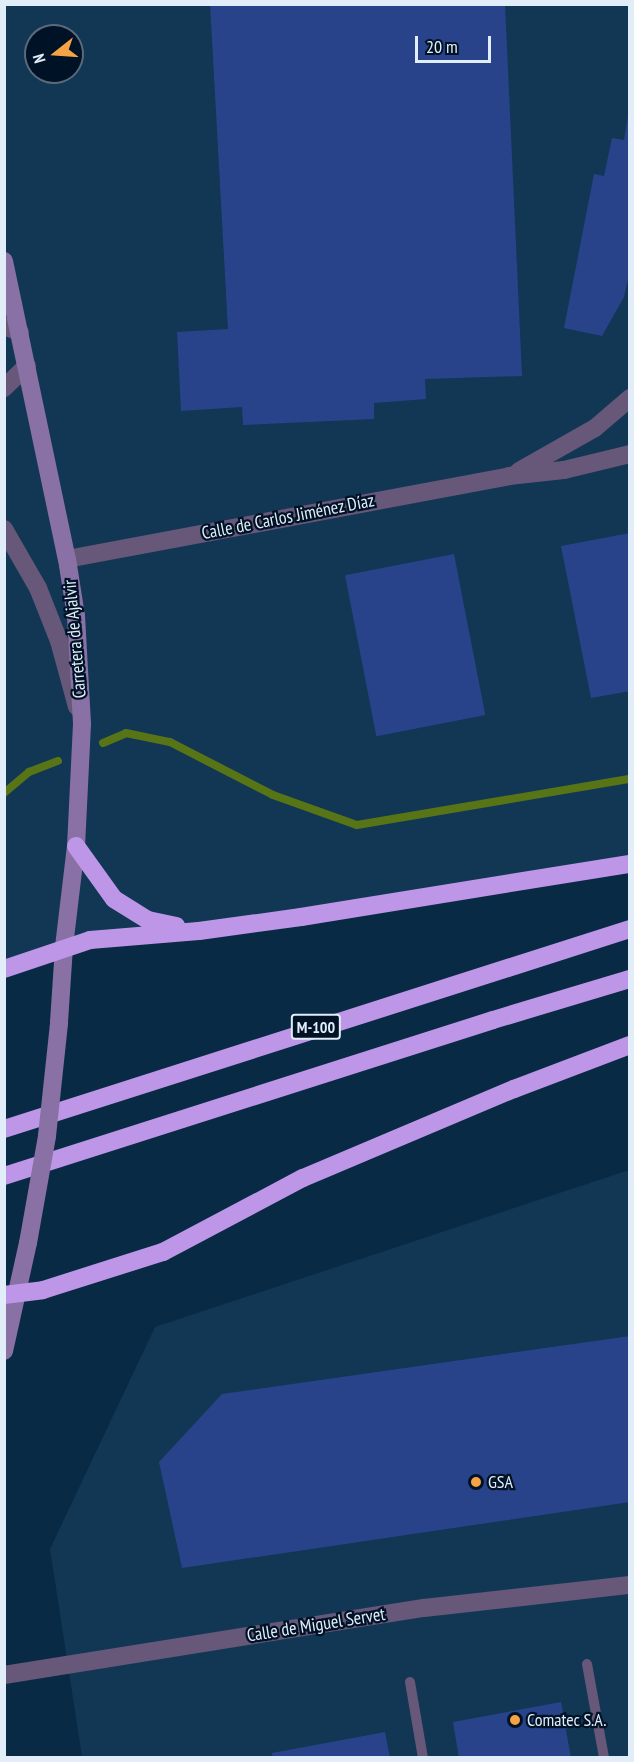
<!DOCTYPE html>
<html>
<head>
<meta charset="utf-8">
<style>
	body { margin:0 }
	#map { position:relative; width:634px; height:1762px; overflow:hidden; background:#082a44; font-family:"PT Sans Narrow",sans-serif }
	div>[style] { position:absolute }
	.built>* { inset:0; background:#113754 }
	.stream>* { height:8px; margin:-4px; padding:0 4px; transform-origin:4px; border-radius:4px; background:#577416 }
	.building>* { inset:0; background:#29438a; transform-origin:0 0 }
	.lane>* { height:10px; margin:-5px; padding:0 5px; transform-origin:5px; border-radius:5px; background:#675778 }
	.street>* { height:18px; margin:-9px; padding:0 9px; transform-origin:9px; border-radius:9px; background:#675778 }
	.secondary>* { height:18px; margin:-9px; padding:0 9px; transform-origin:9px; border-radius:9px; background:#8a71a5 }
	.highway>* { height:18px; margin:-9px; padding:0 9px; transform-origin:9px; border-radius:9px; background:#be96e8 }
	.secondary-bridge>* { height:18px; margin:-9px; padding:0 9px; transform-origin:9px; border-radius:9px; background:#8a71a5 }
	.dots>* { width:16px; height:16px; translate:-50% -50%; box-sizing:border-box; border:3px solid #001226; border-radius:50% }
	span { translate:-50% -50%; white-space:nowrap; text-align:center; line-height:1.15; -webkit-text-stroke:4.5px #001226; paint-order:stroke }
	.shield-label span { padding:2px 4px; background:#001226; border:2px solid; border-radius:4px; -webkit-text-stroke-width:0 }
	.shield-label { font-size:16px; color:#e1edf9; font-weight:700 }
	.street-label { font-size:18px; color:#e1edf9 }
	.poi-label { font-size:18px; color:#e1edf9 }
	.left { translate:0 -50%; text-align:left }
	.frame { position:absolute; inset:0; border:6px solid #e1edf9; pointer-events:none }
	.north { position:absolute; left:24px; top:24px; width:60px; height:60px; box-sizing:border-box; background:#001226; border:2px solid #5a6a7a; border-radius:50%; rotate:253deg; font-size:16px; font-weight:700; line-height:24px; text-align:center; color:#e1edf9 }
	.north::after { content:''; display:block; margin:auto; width:21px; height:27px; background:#f5a345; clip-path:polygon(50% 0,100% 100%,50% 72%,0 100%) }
	.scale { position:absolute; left:415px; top:36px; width:76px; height:27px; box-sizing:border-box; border:3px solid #e1edf9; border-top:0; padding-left:8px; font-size:18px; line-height:21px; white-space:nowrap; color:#e1edf9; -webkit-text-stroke:4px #001226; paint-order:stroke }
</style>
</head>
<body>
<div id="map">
	<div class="built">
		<i style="clip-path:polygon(evenodd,5px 5px,629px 5px,629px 864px,107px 937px,5px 969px,5px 5px,36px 36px,72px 36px,72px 72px,36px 72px,36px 36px)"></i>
		<i style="clip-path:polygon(629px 1170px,629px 1757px,82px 1757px,50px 1549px,155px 1327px)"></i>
	</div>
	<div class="stream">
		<i style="left:103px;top:743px;width:25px;rotate:-23deg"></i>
		<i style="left:126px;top:733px;width:45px;rotate:11.6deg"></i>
		<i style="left:170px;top:742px;width:116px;rotate:27.2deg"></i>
		<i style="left:273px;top:795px;width:89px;rotate:19.7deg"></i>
		<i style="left:357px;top:825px;width:277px;rotate:-9.6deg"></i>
		<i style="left:4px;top:793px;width:33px;rotate:-40deg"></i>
		<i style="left:29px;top:772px;width:31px;rotate:-21deg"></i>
	</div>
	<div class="building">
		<i style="clip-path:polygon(210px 4px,505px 4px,522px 376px,425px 379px,426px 399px,374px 403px,374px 419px,243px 425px,242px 407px,181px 411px,177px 332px,228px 329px)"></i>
		<i style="clip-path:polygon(628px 116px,630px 270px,624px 297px,602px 336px,564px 328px,594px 174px,604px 176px,612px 138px,624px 140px)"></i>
		<i style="clip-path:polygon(630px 533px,630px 691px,591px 698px,561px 546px)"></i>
		<i style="left:454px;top:554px;width:164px;height:111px;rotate:79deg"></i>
		<i style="clip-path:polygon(630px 1336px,630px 1502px,182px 1568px,159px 1462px,222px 1394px)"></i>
		<i style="clip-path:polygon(561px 1702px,571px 1758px,459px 1758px,453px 1722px)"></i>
		<i style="clip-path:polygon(385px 1732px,390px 1758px,273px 1758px,272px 1753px)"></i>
	</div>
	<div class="lane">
		<i style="left:587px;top:1664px;width:96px;rotate:79.7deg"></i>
		<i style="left:410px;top:1682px;width:77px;rotate:80.3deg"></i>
	</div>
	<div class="street">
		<i style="left:4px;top:326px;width:17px;rotate:21deg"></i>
		<i style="left:4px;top:388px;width:32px;rotate:-44deg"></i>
		<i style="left:519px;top:471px;width:87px;rotate:-29.5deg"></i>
		<i style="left:595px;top:428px;width:46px;rotate:-40.6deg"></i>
		<i style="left:4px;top:529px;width:68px;rotate:60deg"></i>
		<i style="left:38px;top:588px;width:57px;rotate:68.4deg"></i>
		<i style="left:59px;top:641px;width:68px;rotate:74.7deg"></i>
		<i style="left:67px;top:559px;width:450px;rotate:-10.6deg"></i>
		<i style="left:509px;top:476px;width:55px;rotate:-6.2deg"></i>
		<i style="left:564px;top:470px;width:68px;rotate:-13.6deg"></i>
		<i style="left:4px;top:1675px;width:425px;rotate:-9.1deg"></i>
		<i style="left:424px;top:1608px;width:207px;rotate:-6.4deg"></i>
	</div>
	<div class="secondary">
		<i style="left:4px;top:261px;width:305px;rotate:78.1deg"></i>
		<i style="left:67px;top:559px;width:58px;rotate:81deg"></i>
		<i style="left:76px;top:616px;width:108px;rotate:86.8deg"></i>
		<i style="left:82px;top:724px;width:122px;rotate:92.8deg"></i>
		<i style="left:76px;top:846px;width:102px;rotate:96.8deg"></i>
		<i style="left:64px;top:947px;width:76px;rotate:93.8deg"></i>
		<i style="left:4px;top:1351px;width:111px;rotate:-77.5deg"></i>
	</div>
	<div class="highway">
		<i style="left:76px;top:846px;width:65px;rotate:54.4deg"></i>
		<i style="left:114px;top:899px;width:40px;rotate:32deg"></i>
		<i style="left:148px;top:920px;width:29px;rotate:12deg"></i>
		<i style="left:4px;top:969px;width:91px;rotate:-18.6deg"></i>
		<i style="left:90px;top:940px;width:109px;rotate:-4.7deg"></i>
		<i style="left:199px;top:931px;width:103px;rotate:-7.8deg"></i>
		<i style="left:301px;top:917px;width:333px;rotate:-9.2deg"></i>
		<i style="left:4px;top:1129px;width:657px;rotate:-17.72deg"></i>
		<i style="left:4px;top:1176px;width:513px;rotate:-17.69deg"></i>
		<i style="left:493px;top:1020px;width:143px;rotate:-16.7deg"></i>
		<i style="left:4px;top:1295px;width:39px;rotate:-7deg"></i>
		<i style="left:43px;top:1290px;width:126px;rotate:-17.6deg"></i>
		<i style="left:163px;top:1252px;width:158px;rotate:-27.9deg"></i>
		<i style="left:303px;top:1178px;width:229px;rotate:-22.9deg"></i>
		<i style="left:514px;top:1089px;width:124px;rotate:-20.8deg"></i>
	</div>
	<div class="secondary-bridge">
		<i style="left:28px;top:1243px;width:109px;rotate:-79.9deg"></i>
		<i style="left:47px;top:1136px;width:114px;rotate:-83.9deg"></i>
	</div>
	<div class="dots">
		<i style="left:476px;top:1482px;background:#f5a345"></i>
		<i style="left:515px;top:1720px;background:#f5a345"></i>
	</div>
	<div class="shield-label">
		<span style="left:316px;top:1027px">M-100</span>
	</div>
	<div class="street-label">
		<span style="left:288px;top:517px;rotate:-11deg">Calle de Carlos Jiménez Díaz</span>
		<span style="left:75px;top:639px;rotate:-95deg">Carretera de Ajalvir</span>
		<span style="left:316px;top:1625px;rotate:-9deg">Calle de Miguel Servet</span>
	</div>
	<div class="poi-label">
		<span class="left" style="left:488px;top:1482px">GSA</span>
		<span class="left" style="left:527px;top:1720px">Comatec S.A.</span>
	</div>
	<div class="frame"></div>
	<div class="north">N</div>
	<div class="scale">20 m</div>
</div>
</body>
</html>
